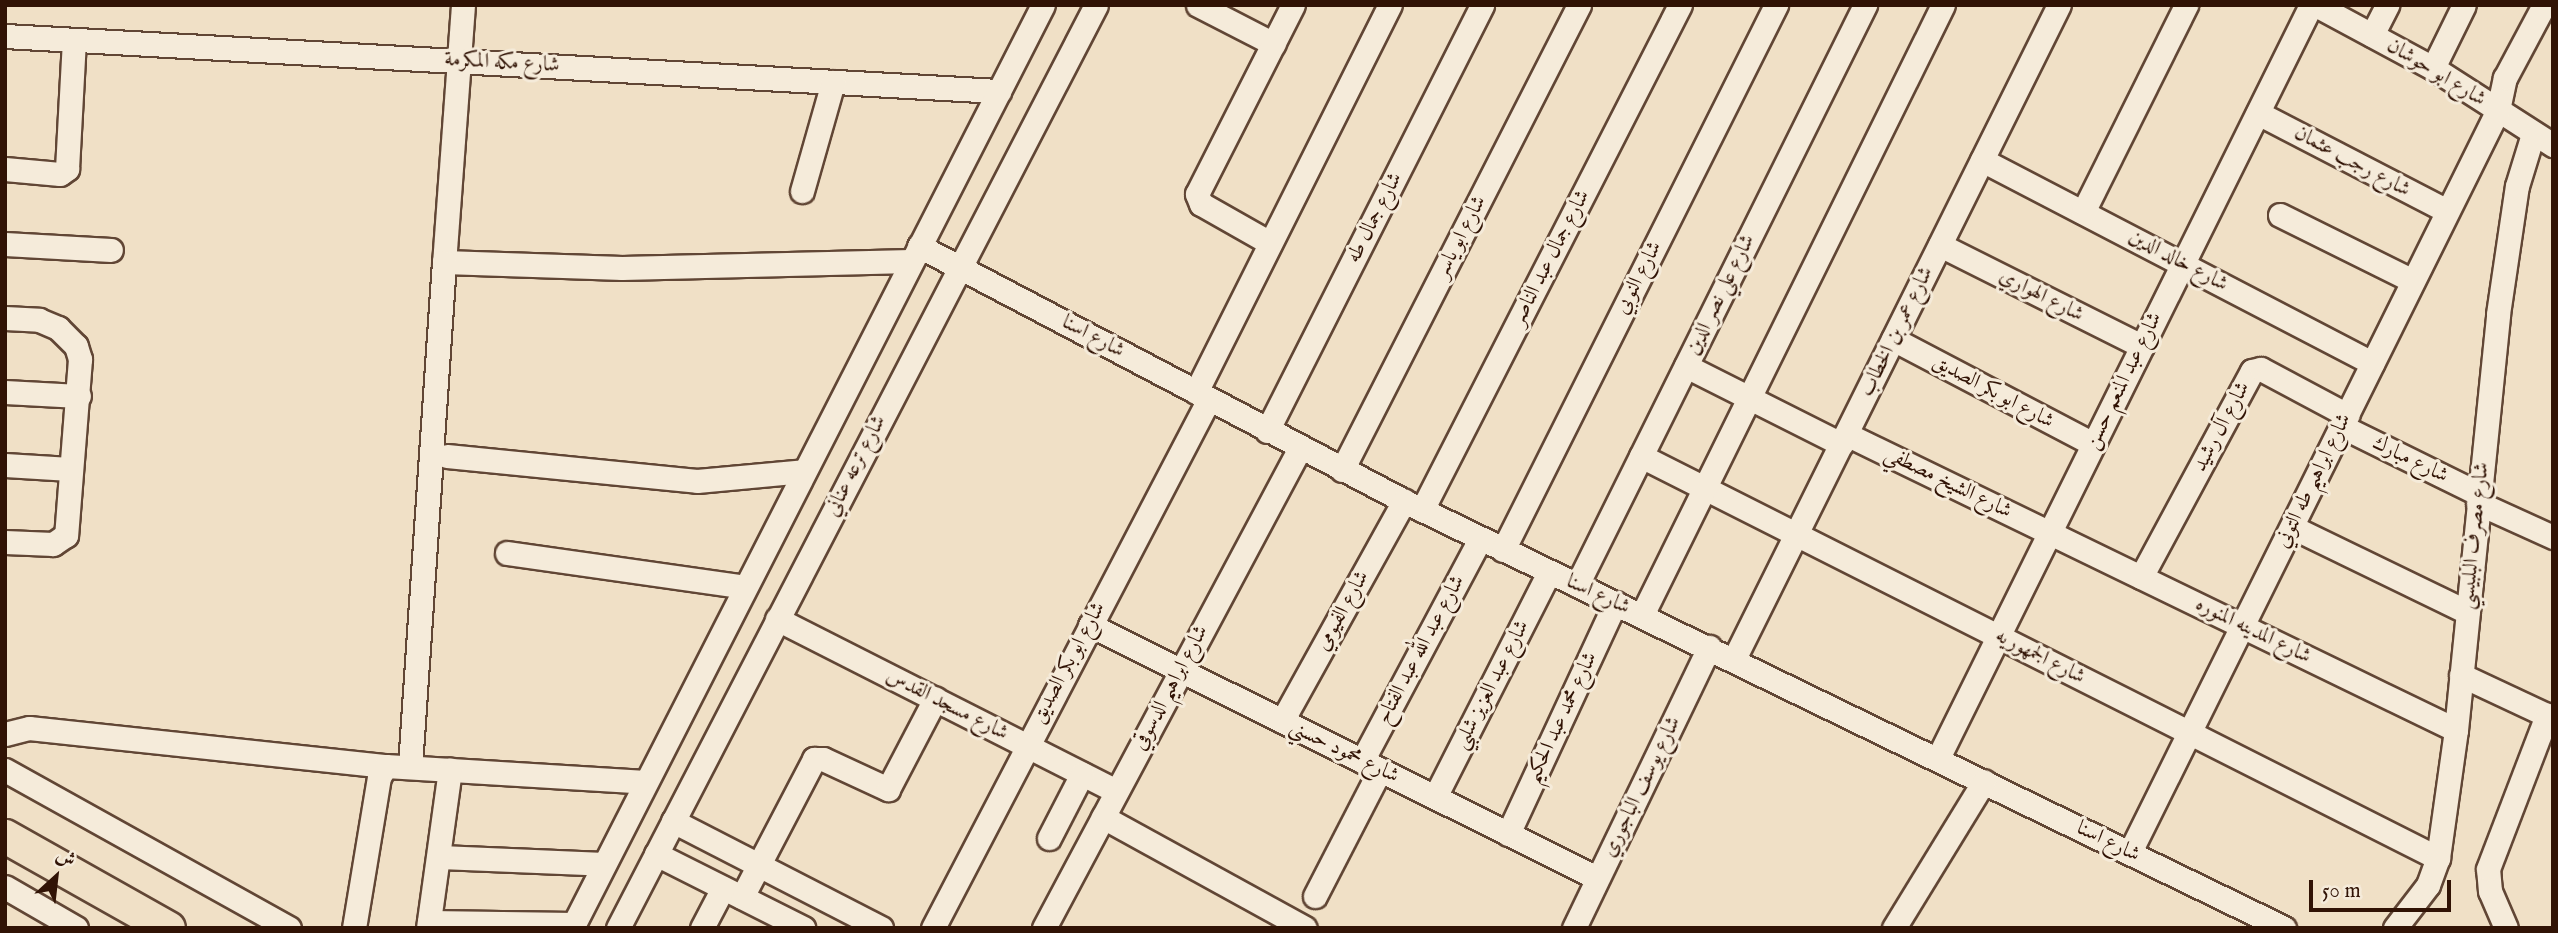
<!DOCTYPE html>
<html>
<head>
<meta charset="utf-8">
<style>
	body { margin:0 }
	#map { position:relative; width:2558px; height:933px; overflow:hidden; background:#f0e0c6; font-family:"IM FELL English",Amiri,serif }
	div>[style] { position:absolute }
	.roads { filter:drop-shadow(2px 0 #614635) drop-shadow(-2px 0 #614635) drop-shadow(0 2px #614635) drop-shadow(0 -2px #614635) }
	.minor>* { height:23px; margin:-11.5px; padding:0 11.5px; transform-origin:11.5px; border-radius:11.5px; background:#f5ebda }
	.highway>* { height:33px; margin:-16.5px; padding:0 16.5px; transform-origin:16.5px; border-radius:16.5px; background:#f0e0c6 }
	span { translate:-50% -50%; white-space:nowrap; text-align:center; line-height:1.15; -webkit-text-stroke:6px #f5ebda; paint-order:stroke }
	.street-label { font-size:21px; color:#311305 }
	.frame { position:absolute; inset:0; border:7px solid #311305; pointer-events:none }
	.north { position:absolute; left:21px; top:842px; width:70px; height:70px; -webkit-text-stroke:5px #f5ebda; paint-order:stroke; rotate:27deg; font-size:19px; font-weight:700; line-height:28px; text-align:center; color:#311305 }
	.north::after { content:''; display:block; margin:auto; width:24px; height:32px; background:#311305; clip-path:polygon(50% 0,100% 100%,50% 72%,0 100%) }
	.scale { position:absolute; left:2309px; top:880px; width:142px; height:32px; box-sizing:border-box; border:4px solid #311305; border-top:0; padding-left:9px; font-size:21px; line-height:24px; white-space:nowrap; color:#311305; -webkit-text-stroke:5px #f5ebda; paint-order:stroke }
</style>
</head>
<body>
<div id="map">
	<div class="roads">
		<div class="minor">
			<i style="left:463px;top:5px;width:258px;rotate:94.2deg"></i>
			<i style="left:444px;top:262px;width:178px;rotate:1.9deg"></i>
			<i style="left:622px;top:268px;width:289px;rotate:-1.4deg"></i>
			<i style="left:1198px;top:5px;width:85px;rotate:27.2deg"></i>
			<i style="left:2316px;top:5px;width:133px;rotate:28.3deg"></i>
			<i style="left:2433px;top:68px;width:143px;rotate:32.7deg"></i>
			<i style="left:2372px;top:35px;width:34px;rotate:-63deg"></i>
			<i style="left:5px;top:36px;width:996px;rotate:3.17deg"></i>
			<i style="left:2433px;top:68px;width:70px;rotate:-63.8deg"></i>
			<i style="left:2258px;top:113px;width:213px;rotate:27.4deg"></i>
			<i style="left:1982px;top:160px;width:440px;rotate:27.5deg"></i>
			<i style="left:5px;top:169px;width:55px;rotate:5.2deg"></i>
			<i style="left:60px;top:174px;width:9px;rotate:-36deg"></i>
			<i style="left:67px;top:169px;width:129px;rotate:-86.9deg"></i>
			<i style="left:802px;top:191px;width:113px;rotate:-74.1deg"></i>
			<i style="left:2083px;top:212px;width:231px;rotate:-63.5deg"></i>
			<i style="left:2280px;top:215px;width:148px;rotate:26.4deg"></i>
			<i style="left:1270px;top:243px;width:79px;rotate:-150.5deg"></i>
			<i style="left:1201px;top:204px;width:11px;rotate:-112deg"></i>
			<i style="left:1197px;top:194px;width:212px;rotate:-63.1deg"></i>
			<i style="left:5px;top:244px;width:106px;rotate:3.2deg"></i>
			<i style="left:1940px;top:245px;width:226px;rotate:26.6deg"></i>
			<i style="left:919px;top:246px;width:548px;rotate:27.73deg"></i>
			<i style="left:1404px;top:501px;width:978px;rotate:25.88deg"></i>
			<i style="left:5px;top:318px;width:34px;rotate:3deg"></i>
			<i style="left:39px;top:320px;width:21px;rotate:23deg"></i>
			<i style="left:58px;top:328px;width:25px;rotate:45deg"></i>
			<i style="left:76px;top:346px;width:14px;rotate:73deg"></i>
			<i style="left:80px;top:359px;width:177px;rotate:94.5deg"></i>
			<i style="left:66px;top:535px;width:16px;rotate:145deg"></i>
			<i style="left:53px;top:544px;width:48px;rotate:-177.6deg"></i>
			<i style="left:1893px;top:339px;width:226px;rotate:27.7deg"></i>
			<i style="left:1686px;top:366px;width:174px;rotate:26.7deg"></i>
			<i style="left:5px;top:392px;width:74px;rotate:3.1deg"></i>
			<i style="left:1196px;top:392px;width:433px;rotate:-63.4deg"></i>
			<i style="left:2341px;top:426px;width:154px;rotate:26.2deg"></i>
			<i style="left:1267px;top:431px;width:477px;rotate:-63.2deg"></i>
			<i style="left:1846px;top:434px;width:678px;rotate:25.88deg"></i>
			<i style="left:447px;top:456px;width:251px;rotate:5.7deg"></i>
			<i style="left:697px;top:481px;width:107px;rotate:-5.3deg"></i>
			<i style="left:1641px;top:456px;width:893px;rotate:26.77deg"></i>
			<i style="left:5px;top:465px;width:65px;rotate:3.5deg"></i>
			<i style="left:1342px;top:470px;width:522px;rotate:-62.99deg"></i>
			<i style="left:2478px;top:503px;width:82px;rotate:24.4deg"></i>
			<i style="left:1422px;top:510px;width:567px;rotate:-62.94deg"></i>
			<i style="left:2292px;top:527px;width:195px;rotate:25.9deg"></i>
			<i style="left:1503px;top:550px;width:610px;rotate:-63.39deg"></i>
			<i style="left:507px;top:553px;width:240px;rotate:8.1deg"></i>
			<i style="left:2141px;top:577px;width:234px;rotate:-61.7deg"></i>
			<i style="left:2252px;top:371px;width:9px;rotate:-13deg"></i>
			<i style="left:2261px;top:369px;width:98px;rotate:28.1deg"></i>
			<i style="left:1577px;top:585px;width:648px;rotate:-63.59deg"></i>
			<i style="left:1642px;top:615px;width:680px;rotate:-63.74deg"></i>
			<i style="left:777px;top:619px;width:380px;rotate:26.9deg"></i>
			<i style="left:1090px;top:625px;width:567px;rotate:26.52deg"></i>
			<i style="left:1734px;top:659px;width:730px;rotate:-63.58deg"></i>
			<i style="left:2461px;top:675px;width:102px;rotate:25.1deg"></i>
			<i style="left:1282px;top:721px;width:252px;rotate:-61deg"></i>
			<i style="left:5px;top:734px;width:25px;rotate:-14deg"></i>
			<i style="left:29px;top:728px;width:359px;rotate:6.1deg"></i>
			<i style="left:1938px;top:758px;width:840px;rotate:-63.65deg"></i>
			<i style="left:1362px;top:761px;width:251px;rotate:-62deg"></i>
			<i style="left:410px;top:766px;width:505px;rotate:-86.14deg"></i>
			<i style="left:5px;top:770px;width:325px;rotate:29.1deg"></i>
			<i style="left:1435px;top:797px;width:252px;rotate:-63.1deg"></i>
			<i style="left:1103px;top:817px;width:230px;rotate:28.8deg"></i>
			<i style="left:673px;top:821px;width:234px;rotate:27.2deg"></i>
			<i style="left:1508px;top:834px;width:255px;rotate:-65.1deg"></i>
			<i style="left:1049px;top:838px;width:72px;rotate:-62.7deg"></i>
			<i style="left:2130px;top:852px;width:828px;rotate:-63.62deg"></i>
			<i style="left:2498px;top:110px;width:33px;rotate:-78deg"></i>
			<i style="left:2505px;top:78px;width:83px;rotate:-61.9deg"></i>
			<i style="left:656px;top:854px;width:165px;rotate:26.7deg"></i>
			<i style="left:440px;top:857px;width:164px;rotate:2.4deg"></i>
			<i style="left:5px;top:887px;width:82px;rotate:30deg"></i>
			<i style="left:1315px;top:896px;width:142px;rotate:-62.7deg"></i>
			<i style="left:742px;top:897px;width:156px;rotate:-62.4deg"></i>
			<i style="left:814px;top:759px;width:9px"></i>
			<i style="left:823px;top:759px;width:72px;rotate:24.8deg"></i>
			<i style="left:888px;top:789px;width:102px;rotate:-62.4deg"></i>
			<i style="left:429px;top:922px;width:145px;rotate:0.8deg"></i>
			<i style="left:354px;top:928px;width:153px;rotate:-80.6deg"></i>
			<i style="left:379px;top:777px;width:13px;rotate:-58deg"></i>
			<i style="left:386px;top:766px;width:260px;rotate:3.5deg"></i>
			<i style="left:428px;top:928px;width:160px;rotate:-82.1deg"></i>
			<i style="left:572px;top:928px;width:1036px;rotate:-62.97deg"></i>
			<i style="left:618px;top:928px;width:1039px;rotate:-62.62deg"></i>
			<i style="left:702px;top:928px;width:45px;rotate:-62.3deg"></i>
			<i style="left:933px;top:928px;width:597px;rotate:-62.45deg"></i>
			<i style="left:1044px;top:928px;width:544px;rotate:-61.93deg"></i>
			<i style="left:1574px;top:928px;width:312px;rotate:-64.3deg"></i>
			<i style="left:1894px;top:928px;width:172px;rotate:-58.5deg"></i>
			<i style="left:2395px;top:928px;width:54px;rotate:-52.5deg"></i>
			<i style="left:2428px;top:885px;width:29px;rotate:-70deg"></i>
			<i style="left:2438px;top:858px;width:129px;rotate:-82deg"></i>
			<i style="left:2456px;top:730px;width:418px;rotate:-84.2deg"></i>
			<i style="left:2498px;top:314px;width:129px;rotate:-81.6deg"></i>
			<i style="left:2517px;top:186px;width:54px;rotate:-72.9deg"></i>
			<i style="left:2506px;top:928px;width:40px;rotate:-113.4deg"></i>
			<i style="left:2490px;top:891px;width:22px;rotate:-95deg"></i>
			<i style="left:2488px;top:869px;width:165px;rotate:-69deg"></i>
		</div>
		<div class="highway">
			<i style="left:5px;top:836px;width:187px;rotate:29.4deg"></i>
		</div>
	</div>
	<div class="street-label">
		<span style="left:502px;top:63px;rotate:3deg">شارع مكه المكرمة</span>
		<span style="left:2436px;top:73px;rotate:31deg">شارع ابو حوشان</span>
		<span style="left:2352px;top:162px;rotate:28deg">شارع رجب عثمان</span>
		<span style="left:1375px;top:218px;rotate:-63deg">شارع جمال طه</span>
		<span style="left:1461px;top:237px;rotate:-63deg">شارع ابو ياسر</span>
		<span style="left:1551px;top:258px;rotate:-63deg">شارع جمال عبد الناصر</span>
		<span style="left:2178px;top:261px;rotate:28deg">شارع خالد الدين</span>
		<span style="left:1639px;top:278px;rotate:-63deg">شارع النوبي</span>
		<span style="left:1721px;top:295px;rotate:-64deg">شارع علي نصر الدين</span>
		<span style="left:2041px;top:296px;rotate:27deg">شارع الهواري</span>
		<span style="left:1897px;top:332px;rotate:-64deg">شارع عمر بن الخطاب</span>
		<span style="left:1093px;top:337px;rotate:28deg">شارع اسنا</span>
		<span style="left:2124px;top:381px;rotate:-64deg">شارع عبد المنعم حسن</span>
		<span style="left:1993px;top:392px;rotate:28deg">شارع ابو بكر الصديق</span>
		<span style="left:2222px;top:427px;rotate:-62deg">شارع آل رشيد</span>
		<span style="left:2410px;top:460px;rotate:26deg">شارع مبارك</span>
		<span style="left:856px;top:466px;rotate:-63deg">شارع ترعه عناني</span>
		<span style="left:2314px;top:481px;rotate:-64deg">شارع ابراهيم طه التوني</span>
		<span style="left:1948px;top:483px;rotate:26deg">شارع الشيخ مصطفي</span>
		<span style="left:2475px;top:536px;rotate:-84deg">شارع مصرف البلبيسي</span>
		<span style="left:1598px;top:595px;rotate:25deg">شارع اسنا</span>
		<span style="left:1343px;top:611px;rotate:-61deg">شارع الفيومي</span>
		<span style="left:2253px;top:631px;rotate:26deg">شارع المدينه المنوره</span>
		<span style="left:1421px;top:650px;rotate:-62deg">شارع عبد الله عبد الفتاح</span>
		<span style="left:2040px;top:657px;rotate:27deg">شارع الجمهوريه</span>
		<span style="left:1069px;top:663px;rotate:-62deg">شارع ابو بكر الصديق</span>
		<span style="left:1492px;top:685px;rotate:-63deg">شارع عبد العزيز شلبي</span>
		<span style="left:1171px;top:688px;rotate:-62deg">شارع ابراهيم الدسوقي</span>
		<span style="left:947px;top:705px;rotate:27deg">شارع مسجد القدس</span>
		<span style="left:1562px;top:718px;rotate:-65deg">شارع محمد عبد الحكيم</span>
		<span style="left:1344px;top:752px;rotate:26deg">شارع محمود حسني</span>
		<span style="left:1642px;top:787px;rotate:-64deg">شارع يوسف الباجوري</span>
		<span style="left:2108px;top:842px;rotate:26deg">شارع اسنا</span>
	</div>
	<div class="frame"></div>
	<div class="north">ش</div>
	<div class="scale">50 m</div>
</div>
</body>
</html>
